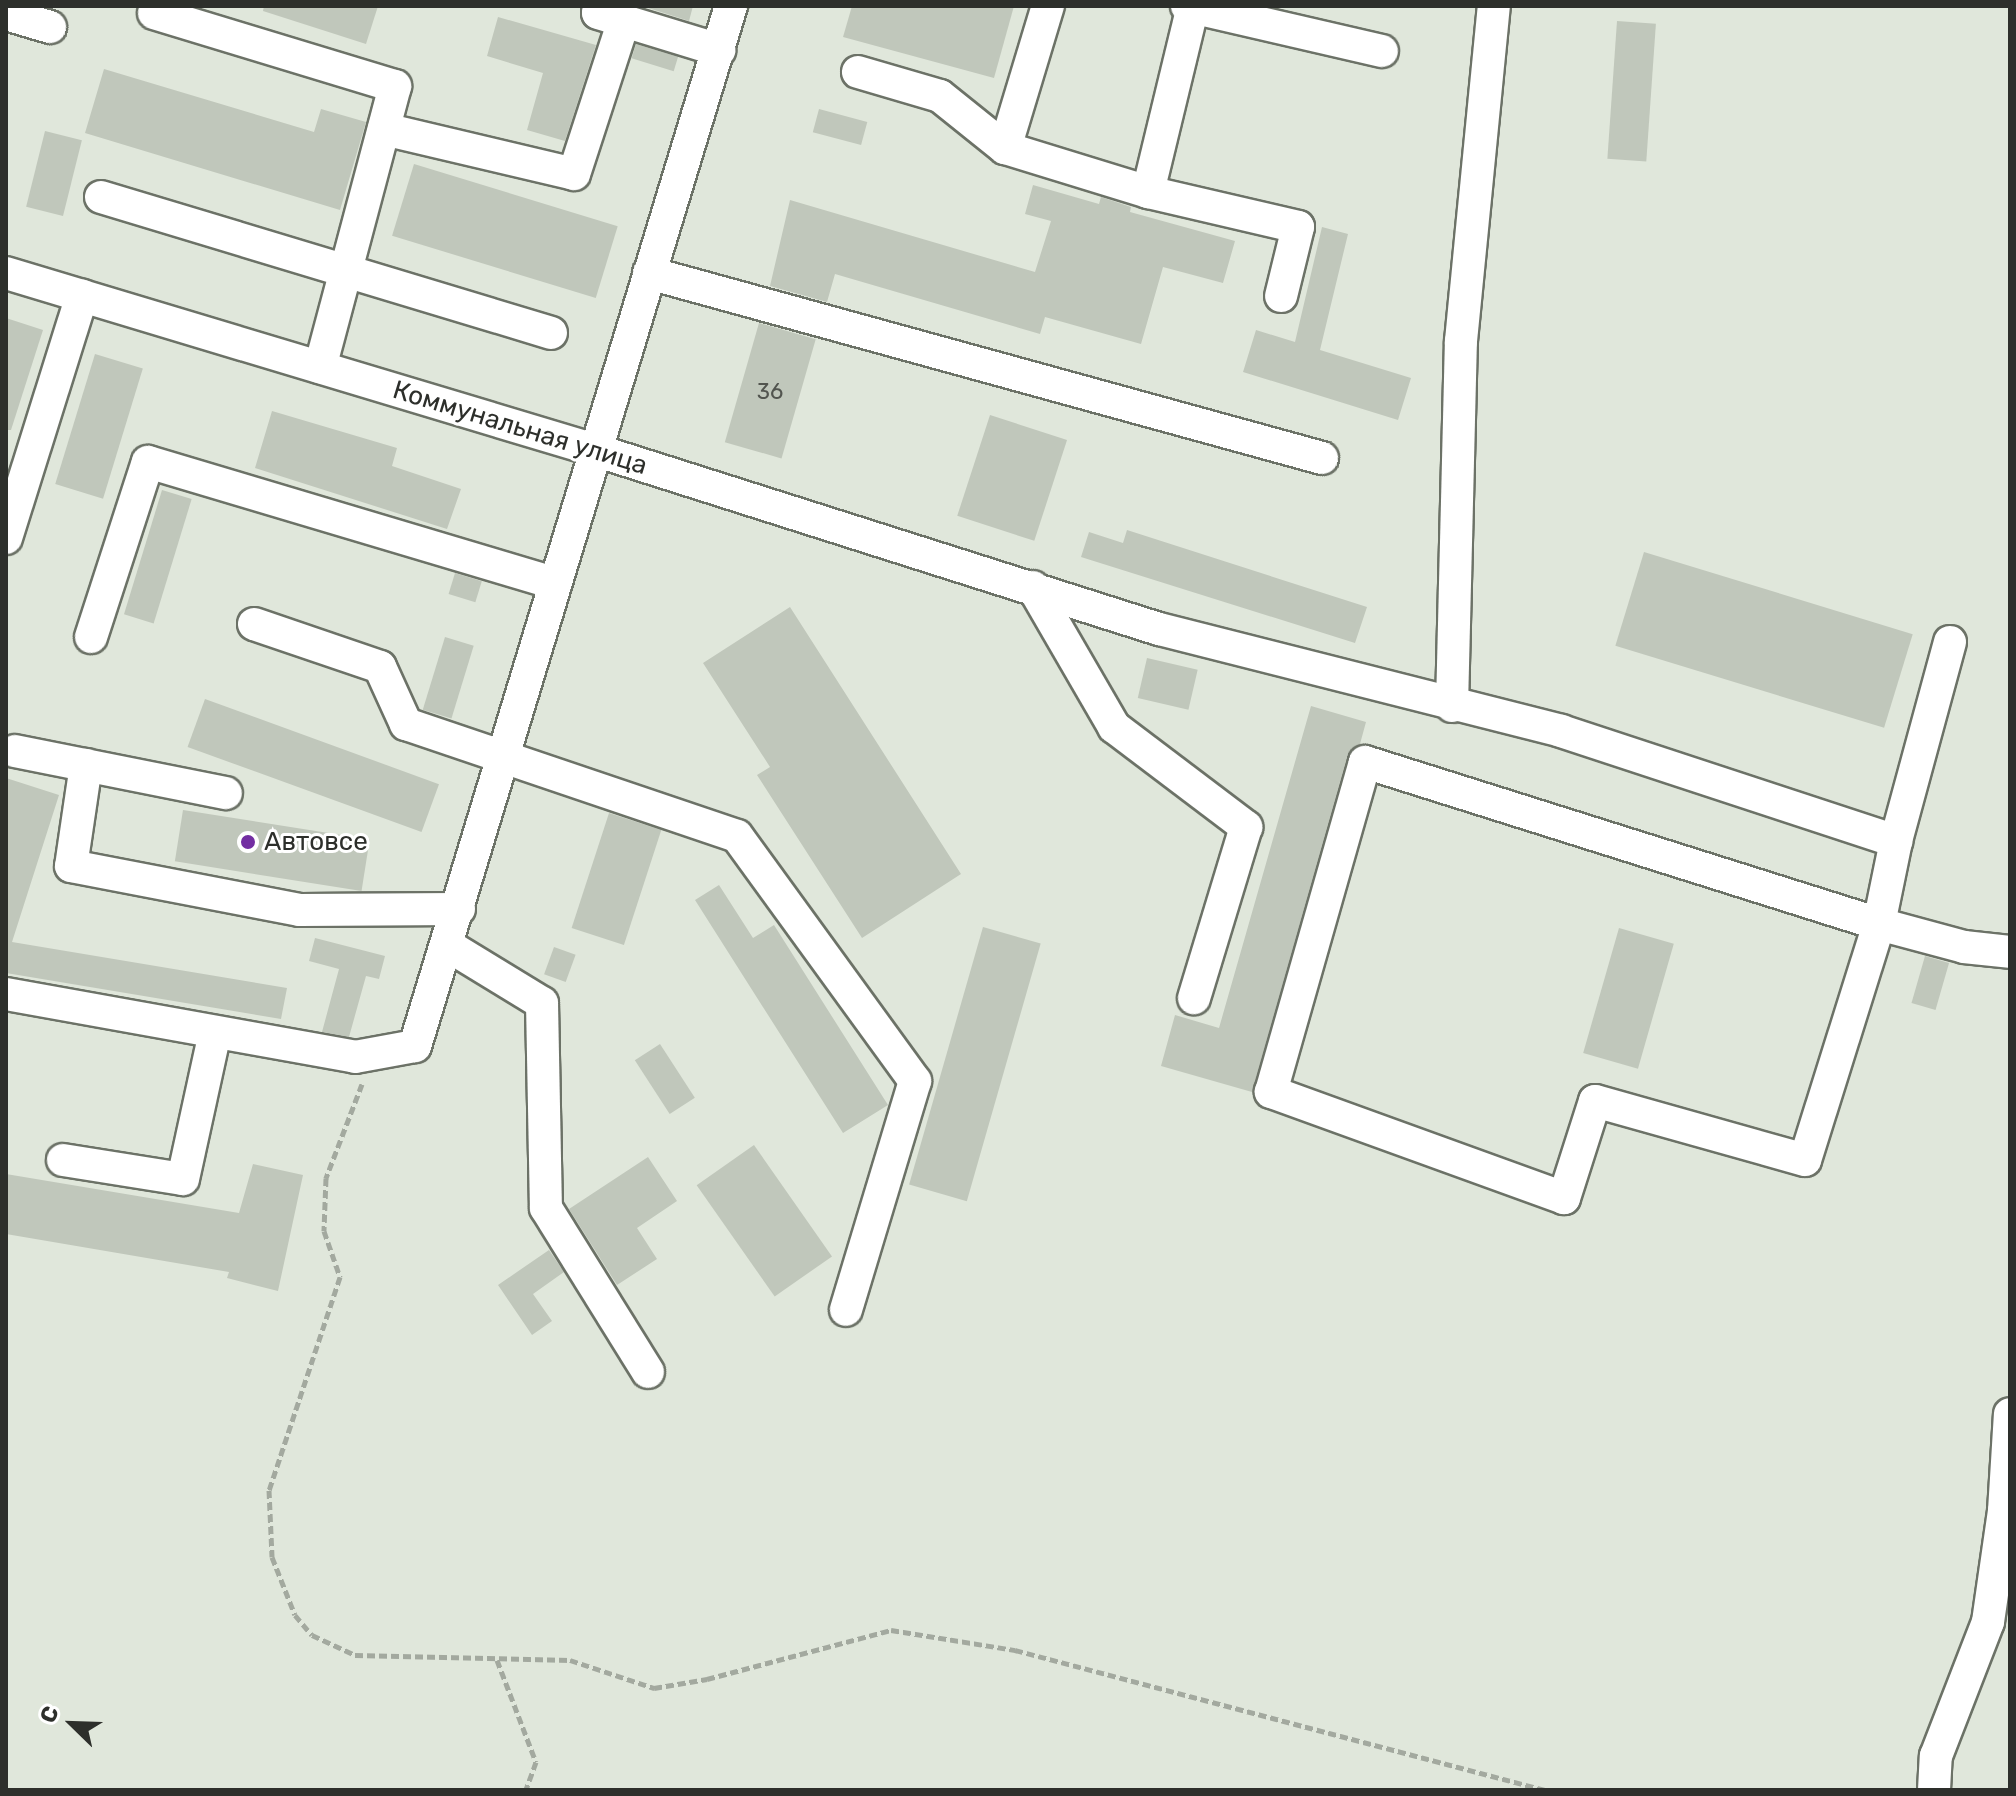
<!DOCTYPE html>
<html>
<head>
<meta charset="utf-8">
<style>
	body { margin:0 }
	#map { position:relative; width:2016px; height:1796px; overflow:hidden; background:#e0e7db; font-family:Rubik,sans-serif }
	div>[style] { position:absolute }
	.building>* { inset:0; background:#c0c7bb; transform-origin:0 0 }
	.path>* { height:5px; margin-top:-2.5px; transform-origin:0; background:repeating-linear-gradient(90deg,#a3a99f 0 8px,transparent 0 12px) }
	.roads { filter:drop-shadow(2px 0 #6c7267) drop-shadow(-2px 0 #6c7267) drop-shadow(0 2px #6c7267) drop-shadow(0 -2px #6c7267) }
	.minor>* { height:32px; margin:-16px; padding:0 16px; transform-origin:16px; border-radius:16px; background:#fff }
	.dots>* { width:22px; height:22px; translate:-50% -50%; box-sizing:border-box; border:4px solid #fff; border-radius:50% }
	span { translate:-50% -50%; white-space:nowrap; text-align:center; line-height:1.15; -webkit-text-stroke:6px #fff; paint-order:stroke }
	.number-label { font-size:22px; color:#52554f }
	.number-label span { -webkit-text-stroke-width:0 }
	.street-label { font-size:26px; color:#2d2f2b }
	.poi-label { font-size:26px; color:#2d2f2b }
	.left { translate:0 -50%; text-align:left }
	.frame { position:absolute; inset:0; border:8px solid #2d2f2b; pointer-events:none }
	.north { position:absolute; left:32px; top:1684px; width:80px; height:80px; -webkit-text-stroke:6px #fff; paint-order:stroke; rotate:293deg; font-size:22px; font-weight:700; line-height:32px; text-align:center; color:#2d2f2b }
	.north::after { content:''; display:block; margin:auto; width:28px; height:36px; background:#2d2f2b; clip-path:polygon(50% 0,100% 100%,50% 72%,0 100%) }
</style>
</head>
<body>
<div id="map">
	<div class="building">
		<i style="clip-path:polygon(264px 6px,378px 6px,366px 44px,263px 11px)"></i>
		<i style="clip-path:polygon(642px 6px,693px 6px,689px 21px)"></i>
		<i style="clip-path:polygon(852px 6px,1014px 6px,994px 78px,843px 37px)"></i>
		<i style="clip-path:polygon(498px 17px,596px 45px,565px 141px,527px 130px,543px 73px,487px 56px)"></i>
		<i style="left:1617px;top:21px;width:39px;height:138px;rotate:4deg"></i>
		<i style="left:636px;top:44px;width:44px;height:15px;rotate:17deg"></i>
		<i style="clip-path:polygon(104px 69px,314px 132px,321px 109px,366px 122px,340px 210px,85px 133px)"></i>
		<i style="left:819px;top:109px;width:50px;height:24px;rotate:15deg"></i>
		<i style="left:45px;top:131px;width:38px;height:78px;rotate:14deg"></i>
		<i style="left:414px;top:164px;width:213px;height:75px;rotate:17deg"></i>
		<i style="clip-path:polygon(1033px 185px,1099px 204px,1101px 197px,1131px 207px,1130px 212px,1235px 241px,1223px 283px,1163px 267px,1141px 344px,1045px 317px,1040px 334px,835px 274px,827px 302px,770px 286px,790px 200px,1035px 272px,1051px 221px,1025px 214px)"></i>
		<i style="clip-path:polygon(1322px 227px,1348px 234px,1320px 350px,1411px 378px,1398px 420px,1243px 372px,1256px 330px,1295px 342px)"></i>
		<i style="clip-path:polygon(6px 318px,43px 330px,11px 430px,6px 430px)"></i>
		<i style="left:759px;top:323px;width:59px;height:124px;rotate:16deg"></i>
		<i style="left:95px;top:354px;width:50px;height:136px;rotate:17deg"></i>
		<i style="clip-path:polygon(272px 411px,397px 448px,392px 466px,461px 489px,447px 529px,255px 468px)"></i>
		<i style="left:990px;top:415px;width:81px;height:106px;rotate:18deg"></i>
		<i style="left:162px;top:490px;width:31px;height:130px;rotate:17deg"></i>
		<i style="clip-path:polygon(1127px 530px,1367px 607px,1355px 643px,1081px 557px,1089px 532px,1123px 543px)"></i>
		<i style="left:1644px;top:552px;width:281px;height:98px;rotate:17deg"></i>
		<i style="left:455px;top:573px;width:28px;height:22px;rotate:17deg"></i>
		<i style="clip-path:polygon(790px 607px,961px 874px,862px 938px,757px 775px,770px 767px,703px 663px)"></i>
		<i style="left:445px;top:637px;width:30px;height:76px;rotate:17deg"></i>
		<i style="left:1147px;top:658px;width:52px;height:41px;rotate:13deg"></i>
		<i style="left:205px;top:699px;width:249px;height:51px;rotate:20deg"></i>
		<i style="clip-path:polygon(1311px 706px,1366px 722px,1360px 744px,1347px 757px,1252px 1092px,1161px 1066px,1175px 1015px,1219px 1028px)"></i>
		<i style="clip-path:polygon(6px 778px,59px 795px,12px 942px,287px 988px,281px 1019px,6px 973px)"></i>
		<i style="left:183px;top:810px;width:189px;height:52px;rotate:9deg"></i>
		<i style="left:609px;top:813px;width:55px;height:121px;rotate:18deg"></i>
		<i style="clip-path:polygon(719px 885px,753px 938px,774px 925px,888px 1105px,843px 1133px,695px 900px)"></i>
		<i style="left:983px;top:927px;width:60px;height:268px;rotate:16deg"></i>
		<i style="left:1619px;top:928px;width:57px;height:130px;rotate:16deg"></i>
		<i style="clip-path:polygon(315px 938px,385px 956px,379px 979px,366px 976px,349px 1037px,322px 1032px,339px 969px,309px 961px)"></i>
		<i style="left:554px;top:947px;width:23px;height:29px;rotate:20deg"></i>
		<i style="left:1925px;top:956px;width:25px;height:49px;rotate:16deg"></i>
		<i style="left:660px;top:1044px;width:64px;height:30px;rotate:57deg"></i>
		<i style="left:754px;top:1145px;width:136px;height:70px;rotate:55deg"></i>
		<i style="clip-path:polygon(648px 1157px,677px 1201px,637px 1228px,657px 1259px,617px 1285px,569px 1209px)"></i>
		<i style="clip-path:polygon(253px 1164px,303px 1175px,278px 1291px,227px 1278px,229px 1272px,6px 1234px,6px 1174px,239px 1213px)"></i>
		<i style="clip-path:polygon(549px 1250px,564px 1272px,533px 1294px,552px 1321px,532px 1335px,498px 1285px)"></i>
	</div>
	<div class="path">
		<i style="left:362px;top:1084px;width:101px;rotate:111deg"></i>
		<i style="left:326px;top:1178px;width:53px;rotate:92.2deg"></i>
		<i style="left:324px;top:1231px;width:49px;rotate:70.8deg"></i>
		<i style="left:340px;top:1277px;width:225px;rotate:108.4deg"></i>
		<i style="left:269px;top:1490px;width:67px;rotate:87.4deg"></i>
		<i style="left:272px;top:1557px;width:62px;rotate:68.4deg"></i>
		<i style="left:295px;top:1615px;width:26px;rotate:50deg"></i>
		<i style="left:312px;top:1635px;width:47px;rotate:24.9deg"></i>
		<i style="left:355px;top:1655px;width:215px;rotate:1.3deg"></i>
		<i style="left:570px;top:1660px;width:89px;rotate:18.4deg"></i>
		<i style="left:654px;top:1688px;width:54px;rotate:-9.6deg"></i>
		<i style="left:707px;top:1679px;width:190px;rotate:-14.9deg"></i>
		<i style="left:891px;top:1630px;width:126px;rotate:9.2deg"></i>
		<i style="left:1015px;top:1650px;width:548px;rotate:14.8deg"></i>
		<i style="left:497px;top:1660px;width:109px;rotate:69.1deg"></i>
		<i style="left:536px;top:1762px;width:30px;rotate:110deg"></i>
	</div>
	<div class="roads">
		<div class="minor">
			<i style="left:600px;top:6px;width:7px;rotate:106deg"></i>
			<i style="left:598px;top:13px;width:127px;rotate:17deg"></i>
			<i style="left:1187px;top:6px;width:200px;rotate:13deg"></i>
			<i style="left:154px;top:13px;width:252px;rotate:16.9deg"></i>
			<i style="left:395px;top:86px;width:291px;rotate:104.9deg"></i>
			<i style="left:6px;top:14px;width:46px;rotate:16.5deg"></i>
			<i style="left:858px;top:72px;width:85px;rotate:16.3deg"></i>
			<i style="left:940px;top:96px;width:83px;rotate:38.7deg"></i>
			<i style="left:1005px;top:148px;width:150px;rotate:17.1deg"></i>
			<i style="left:1148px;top:192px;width:154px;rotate:13.1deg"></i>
			<i style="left:1298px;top:227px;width:71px;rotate:103.8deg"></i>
			<i style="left:384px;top:129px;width:195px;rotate:13.3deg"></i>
			<i style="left:574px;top:174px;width:162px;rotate:-72deg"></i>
			<i style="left:1005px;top:148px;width:148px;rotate:-73.2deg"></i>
			<i style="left:1148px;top:192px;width:191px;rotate:-76.4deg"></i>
			<i style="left:101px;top:197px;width:470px;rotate:16.8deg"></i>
			<i style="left:6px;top:273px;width:615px;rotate:16.73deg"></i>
			<i style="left:595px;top:450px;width:592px;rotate:17.61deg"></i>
			<i style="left:1159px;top:629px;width:415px;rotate:14.2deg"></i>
			<i style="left:1561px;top:731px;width:353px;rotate:18.2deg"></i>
			<i style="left:649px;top:273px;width:698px;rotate:15.37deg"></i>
			<i style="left:6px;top:538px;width:254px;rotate:-72.6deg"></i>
			<i style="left:1033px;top:587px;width:162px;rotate:59.9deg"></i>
			<i style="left:1114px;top:727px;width:166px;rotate:37.1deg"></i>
			<i style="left:1246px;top:827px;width:179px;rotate:106.9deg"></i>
			<i style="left:254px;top:624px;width:133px;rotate:18.8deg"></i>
			<i style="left:380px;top:667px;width:63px;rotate:65.5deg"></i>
			<i style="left:406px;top:724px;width:349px;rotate:18.7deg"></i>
			<i style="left:737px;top:836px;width:303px;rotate:54deg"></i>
			<i style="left:915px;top:1081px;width:239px;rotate:106.8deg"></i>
			<i style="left:91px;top:637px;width:184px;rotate:-72deg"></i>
			<i style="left:148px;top:462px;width:425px;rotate:16.6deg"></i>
			<i style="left:1950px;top:642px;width:206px;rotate:105.2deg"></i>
			<i style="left:1896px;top:841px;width:85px;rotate:101.6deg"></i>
			<i style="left:1879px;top:924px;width:247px;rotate:107.4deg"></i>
			<i style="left:1805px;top:1160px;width:218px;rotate:-164.3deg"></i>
			<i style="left:1595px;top:1101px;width:102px;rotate:107.7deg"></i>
			<i style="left:1564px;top:1198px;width:312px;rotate:-160.1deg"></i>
			<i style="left:1271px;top:1092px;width:343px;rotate:-74.1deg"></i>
			<i style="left:1365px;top:762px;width:539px;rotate:17.49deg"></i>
			<i style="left:1879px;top:924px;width:88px;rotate:15.1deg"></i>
			<i style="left:1964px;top:947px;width:46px;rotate:6.2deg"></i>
			<i style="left:1452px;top:706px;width:365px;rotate:-88.6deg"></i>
			<i style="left:1461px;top:341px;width:337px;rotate:-84.4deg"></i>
			<i style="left:15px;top:751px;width:215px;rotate:11.3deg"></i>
			<i style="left:86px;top:765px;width:102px;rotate:98.4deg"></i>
			<i style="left:71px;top:866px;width:233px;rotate:10.9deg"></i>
			<i style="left:300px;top:910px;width:159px;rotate:-0.4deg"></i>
			<i style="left:447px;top:945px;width:111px;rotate:31.4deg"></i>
			<i style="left:542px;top:1003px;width:205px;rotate:88.9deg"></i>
			<i style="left:546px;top:1208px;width:193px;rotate:58.1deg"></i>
			<i style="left:6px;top:994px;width:355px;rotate:10.2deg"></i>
			<i style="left:355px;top:1057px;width:61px;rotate:-10.4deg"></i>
			<i style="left:415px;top:1046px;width:1087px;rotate:-73.1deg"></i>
			<i style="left:63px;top:1160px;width:121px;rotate:9deg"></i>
			<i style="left:183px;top:1179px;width:150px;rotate:-77.7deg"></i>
			<i style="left:1934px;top:1790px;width:34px;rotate:-87deg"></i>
			<i style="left:1936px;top:1756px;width:144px;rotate:-68.8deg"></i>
			<i style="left:1988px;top:1622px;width:112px;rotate:-81.8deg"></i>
			<i style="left:2004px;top:1511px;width:97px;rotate:-86.5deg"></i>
		</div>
	</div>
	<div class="dots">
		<i style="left:248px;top:842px;background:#732ea2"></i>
	</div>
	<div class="number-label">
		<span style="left:770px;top:392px">36</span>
	</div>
	<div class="street-label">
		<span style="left:520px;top:428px;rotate:17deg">Коммунальная улица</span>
	</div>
	<div class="poi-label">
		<span class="left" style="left:264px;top:842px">Автовсе</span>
	</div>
	<div class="frame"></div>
	<div class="north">С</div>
</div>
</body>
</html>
